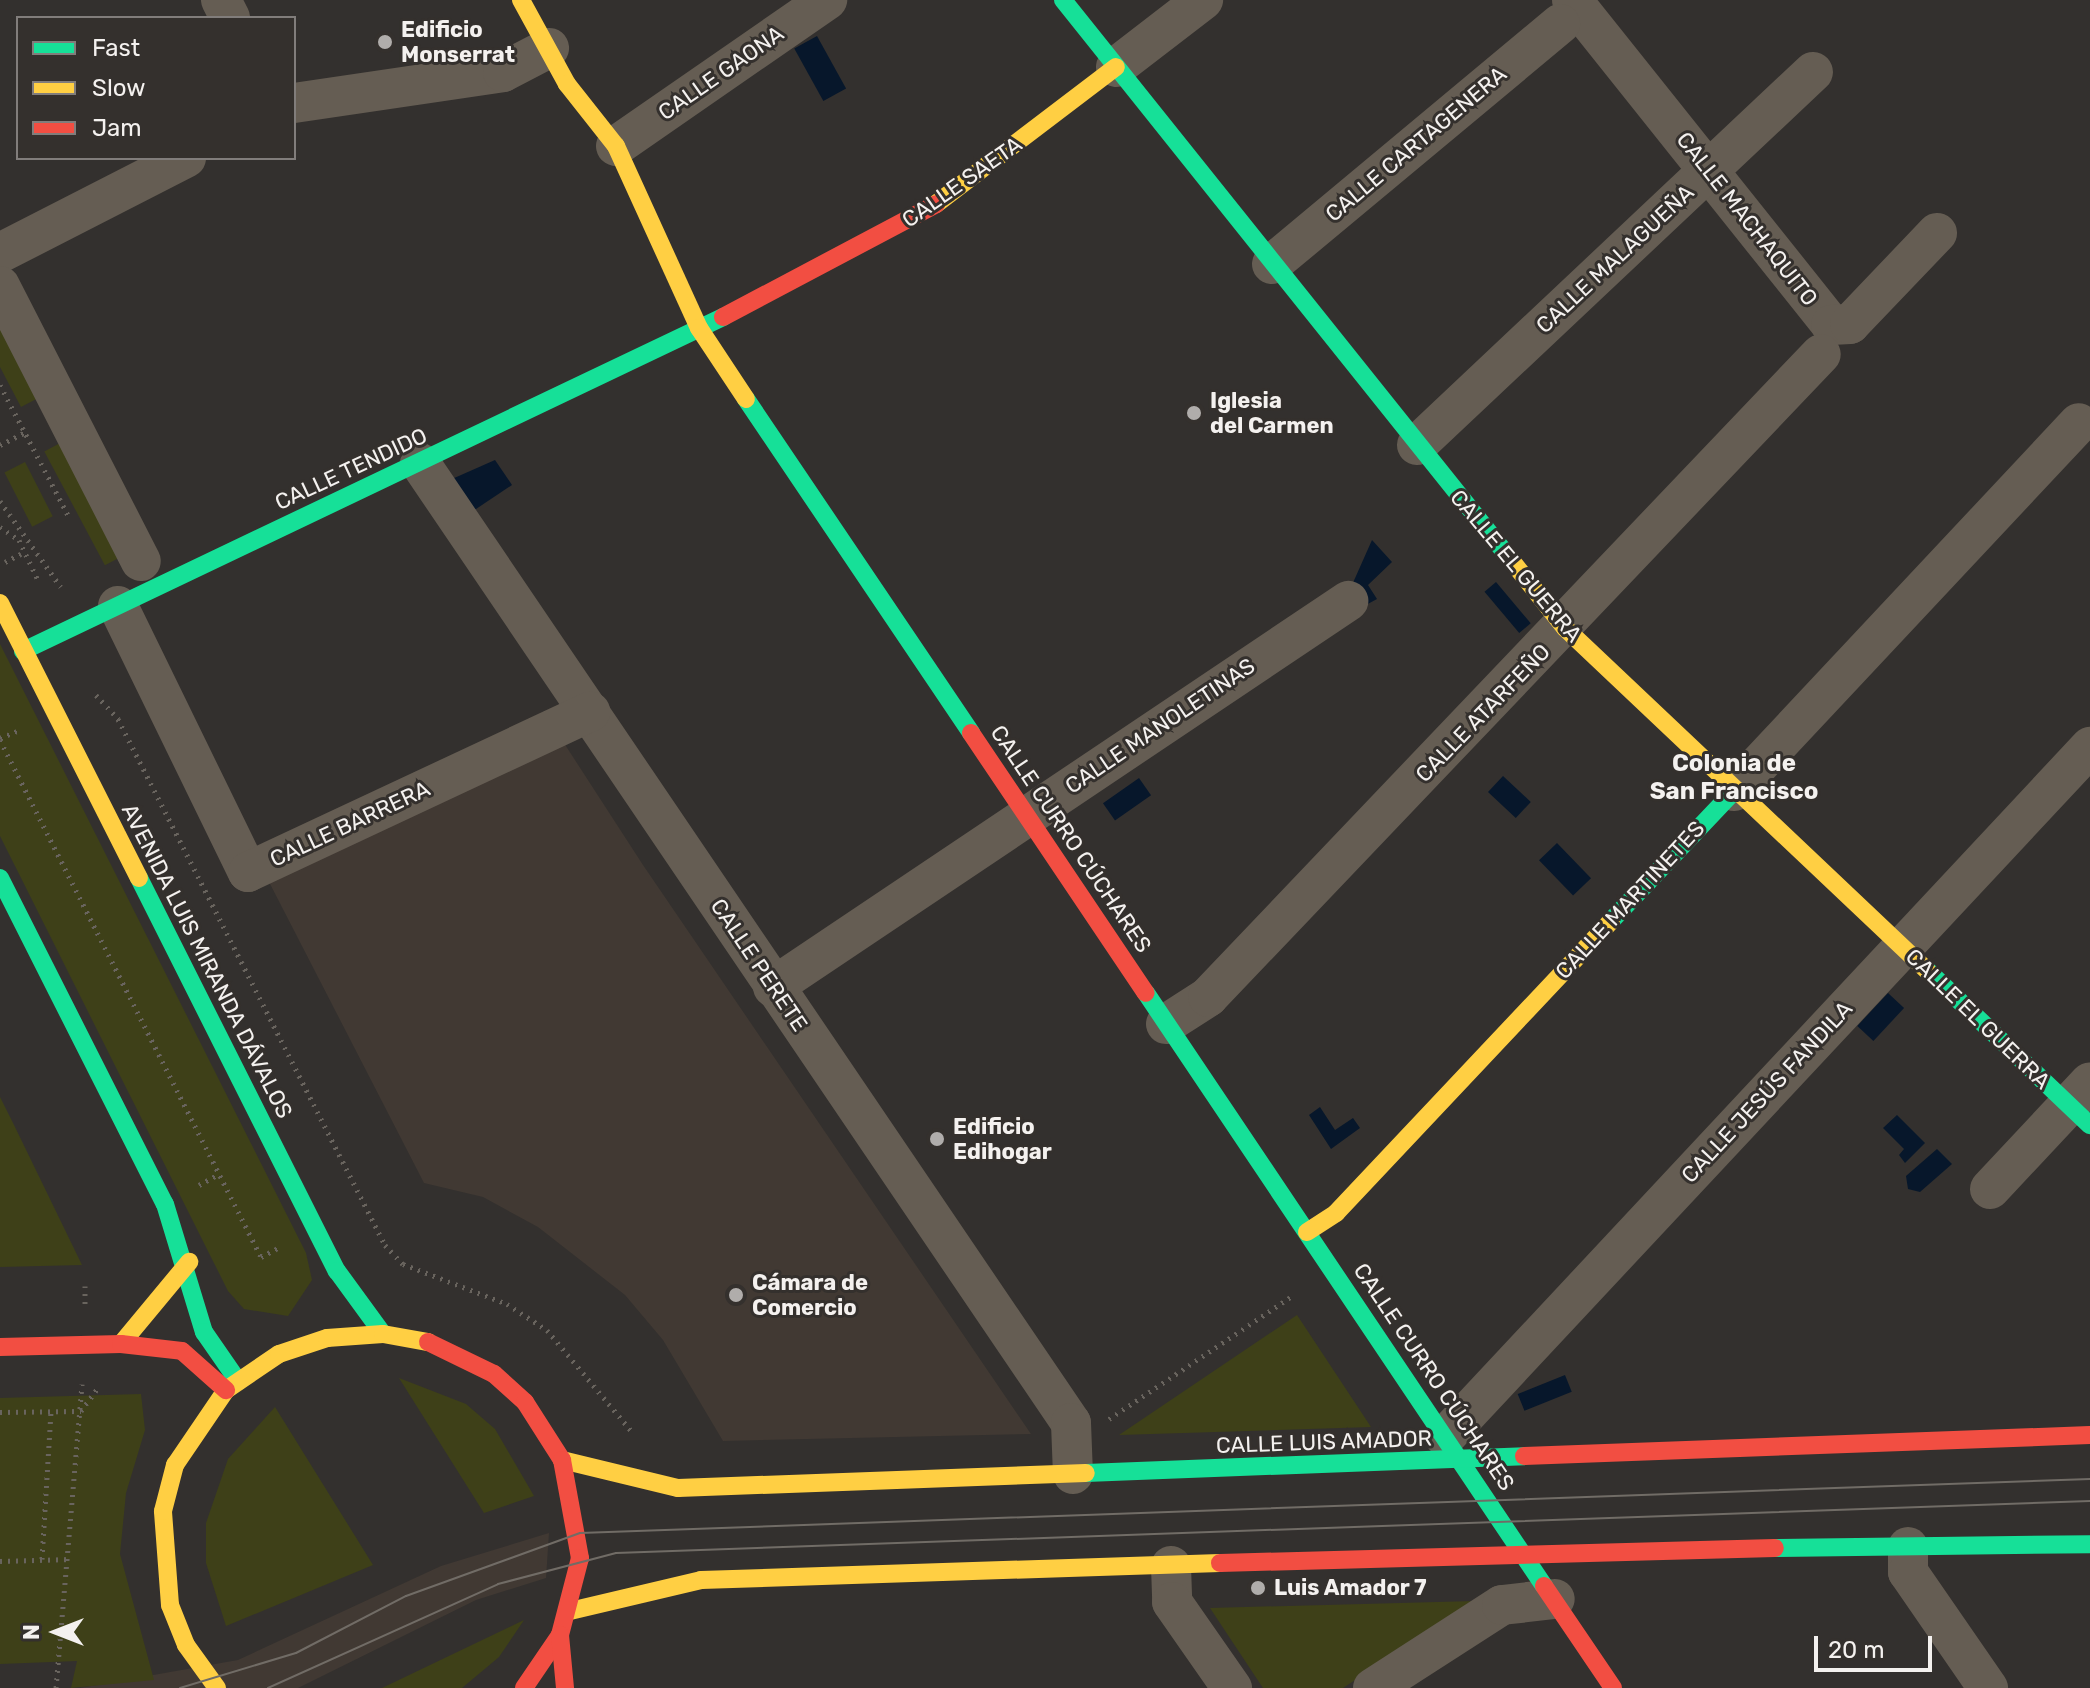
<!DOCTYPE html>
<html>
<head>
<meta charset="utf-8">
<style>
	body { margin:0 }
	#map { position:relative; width:2090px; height:1688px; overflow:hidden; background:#33302e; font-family:Rubik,sans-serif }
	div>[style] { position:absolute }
	.built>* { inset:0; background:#413933 }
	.green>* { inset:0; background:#3e4018; transform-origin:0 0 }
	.water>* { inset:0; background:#07172b; transform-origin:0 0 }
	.path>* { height:5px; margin-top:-2.5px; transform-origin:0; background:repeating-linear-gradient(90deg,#69645e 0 2px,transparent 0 8px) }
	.street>* { height:40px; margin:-20px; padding:0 20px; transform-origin:20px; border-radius:20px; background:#655d53 }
	.fast>* { height:18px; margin:-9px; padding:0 9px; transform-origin:9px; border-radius:9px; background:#16e098 }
	.slow>* { height:18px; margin:-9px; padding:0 9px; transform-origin:9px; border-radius:9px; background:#ffcf43 }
	.jam>* { height:18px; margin:-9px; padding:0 9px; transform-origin:9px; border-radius:9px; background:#f24e42 }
	.tram>* { height:2px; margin:-1px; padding:0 1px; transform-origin:1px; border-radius:1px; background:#716c66 }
	.dots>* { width:22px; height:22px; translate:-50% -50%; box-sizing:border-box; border:4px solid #34302d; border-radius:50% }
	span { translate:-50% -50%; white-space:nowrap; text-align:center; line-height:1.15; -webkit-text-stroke:6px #34302d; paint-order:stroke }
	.poi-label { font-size:22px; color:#f4f1ef; font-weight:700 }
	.left { translate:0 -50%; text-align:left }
	.street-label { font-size:22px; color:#f4f1ef }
	.neighbourhood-label { font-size:24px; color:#f4f1ef; font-weight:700 }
	.legend { position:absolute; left:16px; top:16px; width:280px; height:144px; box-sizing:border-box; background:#34302d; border:2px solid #817d7b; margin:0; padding:10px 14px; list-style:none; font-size:24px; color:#f4f1ef }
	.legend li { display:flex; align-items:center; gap:16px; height:40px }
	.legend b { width:40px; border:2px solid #817d7b }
	.north { position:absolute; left:16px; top:1592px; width:80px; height:80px; -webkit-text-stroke:6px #34302d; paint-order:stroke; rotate:270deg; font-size:22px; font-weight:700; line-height:32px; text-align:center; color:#f4f1ef }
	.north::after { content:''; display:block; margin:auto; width:28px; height:36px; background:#f4f1ef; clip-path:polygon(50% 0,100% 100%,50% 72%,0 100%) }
	.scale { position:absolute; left:1814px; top:1636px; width:118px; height:36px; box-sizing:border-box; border:4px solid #f4f1ef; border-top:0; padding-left:10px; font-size:24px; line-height:28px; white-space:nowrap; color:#f4f1ef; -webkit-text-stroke:6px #34302d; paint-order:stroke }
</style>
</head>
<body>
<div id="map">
	<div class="built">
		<i style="clip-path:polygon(562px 740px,643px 865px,1031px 1434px,723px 1441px,663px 1340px,625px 1295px,538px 1227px,483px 1197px,424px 1183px,268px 880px)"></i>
		<i style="clip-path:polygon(549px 1533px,546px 1578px,476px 1600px,298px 1688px,80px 1688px,238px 1660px,441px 1566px)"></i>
	</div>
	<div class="green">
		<i style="clip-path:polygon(0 311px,44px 395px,21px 407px,0 367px)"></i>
		<i style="left:62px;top:442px;width:129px;height:20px;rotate:62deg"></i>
		<i style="left:25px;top:462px;width:61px;height:23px;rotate:63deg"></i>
		<i style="clip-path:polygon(0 644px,306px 1253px,312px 1280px,288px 1316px,244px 1309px,228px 1291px,0 836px)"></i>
		<i style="clip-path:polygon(0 1097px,14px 1125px,82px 1265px,0 1267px)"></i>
		<i style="clip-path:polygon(1297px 1315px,1371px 1427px,1119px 1435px)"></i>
		<i style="clip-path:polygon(399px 1378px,466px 1404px,495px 1429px,534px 1496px,484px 1513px)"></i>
		<i style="clip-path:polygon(141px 1394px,145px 1430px,126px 1493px,120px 1554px,154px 1680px,71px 1688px,77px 1661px,0 1664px,0 1398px)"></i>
		<i style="clip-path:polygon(275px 1407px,373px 1565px,226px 1626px,206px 1563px,206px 1523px,228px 1459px)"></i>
		<i style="clip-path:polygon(1475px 1601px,1343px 1688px,1263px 1688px,1210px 1608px)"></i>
		<i style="clip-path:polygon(524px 1620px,499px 1657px,462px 1688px,382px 1688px)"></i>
	</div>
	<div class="water">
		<i style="left:817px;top:36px;width:60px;height:26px;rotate:61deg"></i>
		<i style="clip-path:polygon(495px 460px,512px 485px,473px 511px,452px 479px)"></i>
		<i style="clip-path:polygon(1372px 540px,1392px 562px,1368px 585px,1377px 599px,1364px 606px,1352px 585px)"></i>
		<i style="left:1496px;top:582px;width:54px;height:15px;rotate:50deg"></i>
		<i style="left:1503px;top:776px;width:38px;height:22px;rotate:43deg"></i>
		<i style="left:1139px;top:778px;width:21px;height:44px;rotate:55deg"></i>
		<i style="left:1557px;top:843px;width:49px;height:25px;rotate:46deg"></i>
		<i style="left:1888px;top:993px;width:22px;height:45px;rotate:43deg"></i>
		<i style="clip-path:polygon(1320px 1107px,1335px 1130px,1353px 1118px,1360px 1128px,1331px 1149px,1309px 1115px)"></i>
		<i style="clip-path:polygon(1897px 1115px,1925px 1143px,1905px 1163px,1899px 1155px,1904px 1149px,1883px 1128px)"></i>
		<i style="clip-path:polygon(1937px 1149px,1952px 1164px,1920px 1192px,1908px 1189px,1906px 1176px)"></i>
		<i style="left:1565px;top:1375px;width:18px;height:51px;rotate:68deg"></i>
	</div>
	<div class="path">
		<i style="left:0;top:385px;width:149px;rotate:62.4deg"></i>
		<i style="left:0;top:445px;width:31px;rotate:-27deg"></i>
		<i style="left:0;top:501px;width:105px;rotate:54.7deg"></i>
		<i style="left:0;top:527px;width:23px;rotate:34deg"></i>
		<i style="left:19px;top:540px;width:44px;rotate:64.6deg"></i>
		<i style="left:5px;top:562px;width:18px;rotate:-27deg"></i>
		<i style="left:96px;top:695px;width:33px;rotate:47deg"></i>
		<i style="left:118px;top:719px;width:590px;rotate:63.09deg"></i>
		<i style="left:385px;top:1245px;width:26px;rotate:47deg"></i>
		<i style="left:403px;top:1264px;width:111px;rotate:21deg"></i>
		<i style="left:507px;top:1304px;width:48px;rotate:33deg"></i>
		<i style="left:547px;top:1330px;width:134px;rotate:50.1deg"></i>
		<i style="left:0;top:738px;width:22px;rotate:-22deg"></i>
		<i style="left:0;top:740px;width:579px;rotate:63.21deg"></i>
		<i style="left:261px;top:1257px;width:21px;rotate:-28deg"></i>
		<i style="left:199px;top:1185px;width:23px;rotate:-29deg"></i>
		<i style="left:85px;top:1286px;width:19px;rotate:90deg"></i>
		<i style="left:0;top:1412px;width:81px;rotate:-0.7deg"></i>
		<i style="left:81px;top:1411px;width:31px;rotate:-54deg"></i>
		<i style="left:1109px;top:1419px;width:220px;rotate:-33.9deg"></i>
		<i style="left:42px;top:1559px;width:148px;rotate:-86.5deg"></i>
		<i style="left:0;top:1561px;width:72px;rotate:-1.6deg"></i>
		<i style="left:56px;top:1688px;width:305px;rotate:-85.1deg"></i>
	</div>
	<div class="street">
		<i style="left:221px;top:0;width:20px;rotate:63deg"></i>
		<i style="left:1572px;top:0;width:416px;rotate:51.4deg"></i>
		<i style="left:1831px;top:325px;width:19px;rotate:-3deg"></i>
		<i style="left:1850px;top:324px;width:126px;rotate:-46.3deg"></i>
		<i style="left:1116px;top:67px;width:110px;rotate:-37.6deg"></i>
		<i style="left:294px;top:103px;width:211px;rotate:-8.4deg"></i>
		<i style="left:503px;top:72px;width:52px;rotate:-27.6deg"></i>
		<i style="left:616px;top:146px;width:257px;rotate:-34.7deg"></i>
		<i style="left:0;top:253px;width:209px;rotate:-27.1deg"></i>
		<i style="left:1272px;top:264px;width:375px;rotate:-39.8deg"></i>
		<i style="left:0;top:286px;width:309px;rotate:62.9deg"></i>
		<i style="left:1417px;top:445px;width:544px;rotate:-43.29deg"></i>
		<i style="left:420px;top:463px;width:1160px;rotate:55.86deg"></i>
		<i style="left:1071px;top:1423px;width:51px;rotate:87.8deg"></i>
		<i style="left:118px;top:606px;width:296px;rotate:64deg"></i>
		<i style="left:248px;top:872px;width:378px;rotate:-25.1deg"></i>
		<i style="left:1734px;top:791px;width:504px;rotate:-46.85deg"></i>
		<i style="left:773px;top:987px;width:693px;rotate:-33.87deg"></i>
		<i style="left:1166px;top:1024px;width:50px;rotate:-32.7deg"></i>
		<i style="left:1208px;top:997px;width:888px;rotate:-46.37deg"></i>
		<i style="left:1990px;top:1189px;width:146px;rotate:-46.9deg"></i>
		<i style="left:1445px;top:1437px;width:945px;rotate:-46.93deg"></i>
		<i style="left:1908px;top:1547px;width:25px;rotate:90deg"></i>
		<i style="left:1908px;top:1572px;width:141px;rotate:55.4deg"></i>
		<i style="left:1171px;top:1566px;width:36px;rotate:88deg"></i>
		<i style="left:1172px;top:1602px;width:105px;rotate:55.1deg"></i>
		<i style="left:1373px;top:1688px;width:153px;rotate:-32.8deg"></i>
		<i style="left:1502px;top:1605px;width:53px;rotate:-6.5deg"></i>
	</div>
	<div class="fast">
		<i style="left:1063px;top:0;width:717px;rotate:51.34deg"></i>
		<i style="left:746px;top:399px;width:403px;rotate:56deg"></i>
		<i style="left:23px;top:651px;width:776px;rotate:-25.51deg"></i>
		<i style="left:0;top:878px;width:365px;rotate:63.2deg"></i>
		<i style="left:165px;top:1204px;width:134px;rotate:73.1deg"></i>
		<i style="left:204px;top:1332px;width:60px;rotate:55.2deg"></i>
		<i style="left:139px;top:878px;width:440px;rotate:63.3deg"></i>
		<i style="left:337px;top:1271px;width:78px;rotate:53.9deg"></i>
		<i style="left:1611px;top:921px;width:179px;rotate:-46.6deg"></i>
		<i style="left:1927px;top:970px;width:225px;rotate:43.6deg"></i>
		<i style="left:1146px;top:993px;width:714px;rotate:56.13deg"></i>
		<i style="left:1086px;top:1473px;width:438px;rotate:-2.2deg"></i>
		<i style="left:1775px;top:1548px;width:315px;rotate:-0.7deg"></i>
	</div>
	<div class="slow">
		<i style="left:521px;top:0;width:96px;rotate:61.3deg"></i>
		<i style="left:567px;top:84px;width:79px;rotate:51.7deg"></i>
		<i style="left:616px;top:146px;width:200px;rotate:65.5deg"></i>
		<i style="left:699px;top:328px;width:85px;rotate:56.5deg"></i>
		<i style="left:936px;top:204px;width:226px;rotate:-37.3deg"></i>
		<i style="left:1511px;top:560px;width:87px;rotate:51.5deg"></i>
		<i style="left:1565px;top:628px;width:498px;rotate:43.4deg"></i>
		<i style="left:0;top:603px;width:308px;rotate:63.2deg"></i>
		<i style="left:1307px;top:1232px;width:35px;rotate:-33deg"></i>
		<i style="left:1336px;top:1213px;width:401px;rotate:-46.7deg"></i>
		<i style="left:121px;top:1344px;width:107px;rotate:-50.3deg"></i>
		<i style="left:562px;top:1460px;width:119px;rotate:13.6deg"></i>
		<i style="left:678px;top:1488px;width:408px;rotate:-2.1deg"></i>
		<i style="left:570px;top:1611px;width:135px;rotate:-13.3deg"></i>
		<i style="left:701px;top:1580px;width:519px;rotate:-1.88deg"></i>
		<i style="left:217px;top:1688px;width:53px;rotate:-125.8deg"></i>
		<i style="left:186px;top:1645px;width:43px;rotate:-111.8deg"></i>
		<i style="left:170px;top:1605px;width:94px;rotate:-94.3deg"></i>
		<i style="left:163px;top:1511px;width:48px;rotate:-75.4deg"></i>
		<i style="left:175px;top:1465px;width:91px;rotate:-55.8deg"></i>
		<i style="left:226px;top:1390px;width:64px;rotate:-34.2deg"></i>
		<i style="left:279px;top:1354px;width:51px;rotate:-18.4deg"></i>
		<i style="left:327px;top:1338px;width:56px;rotate:-4.1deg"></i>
		<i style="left:383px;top:1334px;width:46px;rotate:10.1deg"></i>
	</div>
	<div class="jam">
		<i style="left:723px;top:317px;width:241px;rotate:-27.9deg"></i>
		<i style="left:971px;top:733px;width:313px;rotate:56.1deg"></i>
		<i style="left:428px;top:1342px;width:73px;rotate:25.9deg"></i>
		<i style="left:494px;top:1374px;width:42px;rotate:42.1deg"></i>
		<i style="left:525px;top:1402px;width:69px;rotate:57.5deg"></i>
		<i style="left:562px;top:1460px;width:100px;rotate:79.6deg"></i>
		<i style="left:580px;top:1558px;width:80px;rotate:104.6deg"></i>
		<i style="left:560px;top:1635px;width:64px;rotate:124.2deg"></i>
		<i style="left:0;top:1347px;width:121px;rotate:-1.4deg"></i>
		<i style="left:121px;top:1344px;width:61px;rotate:6.5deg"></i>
		<i style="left:182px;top:1351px;width:59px;rotate:41.6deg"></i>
		<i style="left:1524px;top:1456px;width:566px;rotate:-2.12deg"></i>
		<i style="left:1220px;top:1563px;width:555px;rotate:-1.55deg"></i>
		<i style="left:1544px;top:1586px;width:123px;rotate:55.9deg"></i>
		<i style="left:560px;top:1635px;width:53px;rotate:84.6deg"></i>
	</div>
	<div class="tram">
		<i style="left:180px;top:1688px;width:121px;rotate:-16.8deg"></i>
		<i style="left:296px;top:1653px;width:124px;rotate:-27.4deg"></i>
		<i style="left:406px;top:1596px;width:185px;rotate:-19.9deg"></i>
		<i style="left:580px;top:1533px;width:1511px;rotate:-2.05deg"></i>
		<i style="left:268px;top:1688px;width:252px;rotate:-24.3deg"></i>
		<i style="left:498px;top:1584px;width:122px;rotate:-14.7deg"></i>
		<i style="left:616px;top:1553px;width:1475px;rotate:-2.02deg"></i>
	</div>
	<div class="dots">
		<i style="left:385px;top:42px;background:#b0adab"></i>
		<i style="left:1194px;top:413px;background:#b0adab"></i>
		<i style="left:937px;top:1139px;background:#b0adab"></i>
		<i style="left:736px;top:1295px;background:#b0adab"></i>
		<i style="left:1258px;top:1588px;background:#b0adab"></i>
	</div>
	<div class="poi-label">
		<span class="left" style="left:401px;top:42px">Edificio<br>Monserrat</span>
		<span class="left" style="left:1210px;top:413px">Iglesia<br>del Carmen</span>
		<span class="left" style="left:953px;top:1139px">Edificio<br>Edihogar</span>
		<span class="left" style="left:752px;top:1295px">Cámara de<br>Comercio</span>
		<span class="left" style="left:1274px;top:1588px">Luis Amador 7</span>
	</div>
	<div class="street-label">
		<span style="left:721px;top:73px;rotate:-35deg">CALLE GAONA</span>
		<span style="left:1416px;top:144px;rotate:-40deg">CALLE CARTAGENERA</span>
		<span style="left:962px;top:182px;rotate:-35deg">CALLE SAETA</span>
		<span style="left:1747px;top:219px;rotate:52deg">CALLE MACHAQUITO</span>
		<span style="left:1615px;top:259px;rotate:-43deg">CALLE MALAGUEÑA</span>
		<span style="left:351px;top:469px;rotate:-25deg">CALLE TENDIDO</span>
		<span style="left:1516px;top:566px;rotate:50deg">CALLE EL GUERRA</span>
		<span style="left:1483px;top:713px;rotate:-46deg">CALLE ATARFEÑO</span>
		<span style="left:1160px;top:726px;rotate:-34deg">CALLE MANOLETINAS</span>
		<span style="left:350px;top:824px;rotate:-25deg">CALLE BARRERA</span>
		<span style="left:1071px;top:839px;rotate:56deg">CALLE CURRO CÚCHARES</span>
		<span style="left:1630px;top:900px;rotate:-47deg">CALLE MARTINETES</span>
		<span style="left:207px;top:961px;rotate:63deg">AVENIDA LUIS MIRANDA DÁVALOS</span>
		<span style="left:759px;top:965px;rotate:56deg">CALLE PERETE</span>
		<span style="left:1978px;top:1019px;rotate:44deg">CALLE EL GUERRA</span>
		<span style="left:1767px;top:1092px;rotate:-47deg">CALLE JESÚS FANDILA</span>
		<span style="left:1434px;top:1377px;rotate:56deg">CALLE CURRO CÚCHARES</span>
		<span style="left:1324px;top:1442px;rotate:-2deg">CALLE LUIS AMADOR</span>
	</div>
	<div class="neighbourhood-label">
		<span style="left:1734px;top:778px">Colonia de<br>San Francisco</span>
	</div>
	<ul class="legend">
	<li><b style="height:10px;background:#16e098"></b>Fast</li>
	<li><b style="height:10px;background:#ffcf43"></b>Slow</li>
	<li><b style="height:10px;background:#f24e42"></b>Jam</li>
	</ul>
	<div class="north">N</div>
	<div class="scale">20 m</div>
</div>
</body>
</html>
